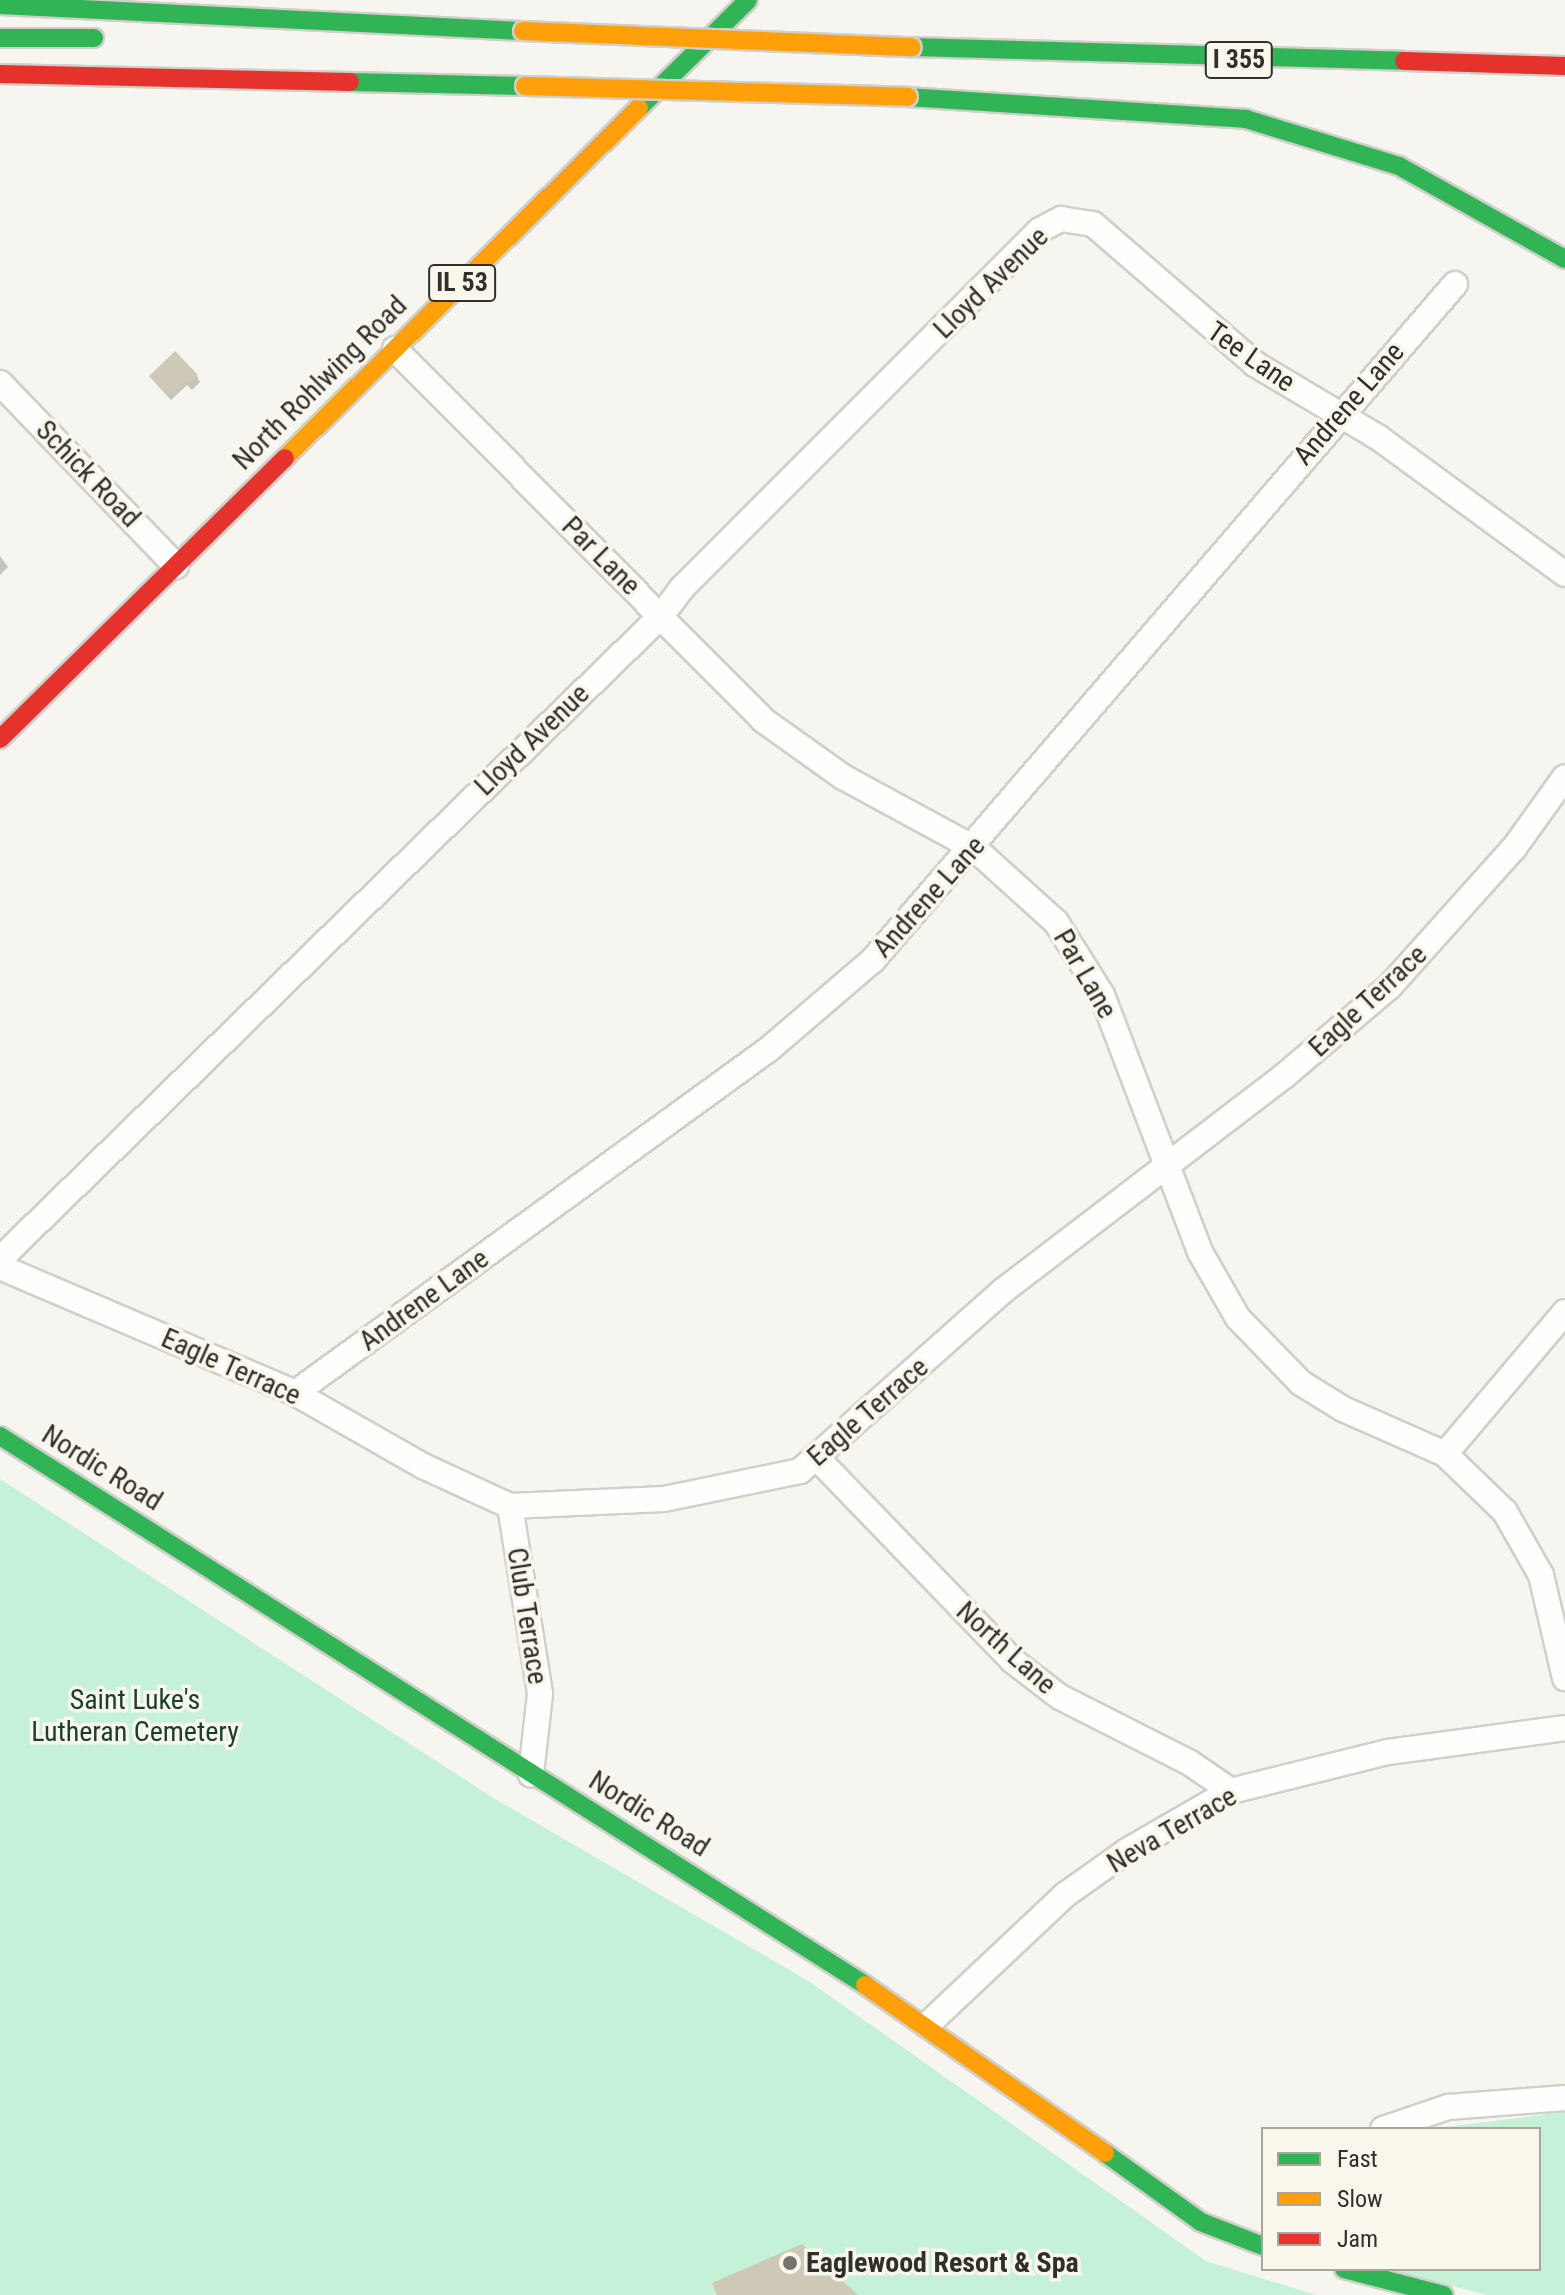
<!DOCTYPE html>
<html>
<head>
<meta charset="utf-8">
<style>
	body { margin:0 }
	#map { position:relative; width:1565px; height:2295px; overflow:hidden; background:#f6f5ef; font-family:"Roboto Condensed",sans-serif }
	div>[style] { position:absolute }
	.green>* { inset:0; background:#c4f1d7 }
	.shadow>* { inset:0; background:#0003 }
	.building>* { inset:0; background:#cec8b6 }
	.roads { filter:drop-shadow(2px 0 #d0cfca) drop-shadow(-2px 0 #d0cfca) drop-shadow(0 2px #d0cfca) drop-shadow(0 -2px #d0cfca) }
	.street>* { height:24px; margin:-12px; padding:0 12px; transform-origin:12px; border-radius:12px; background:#fefefd }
	.fast>* { height:18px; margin:-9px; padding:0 9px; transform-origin:9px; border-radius:9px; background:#30b455 }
	.slow>* { height:18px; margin:-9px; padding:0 9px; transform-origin:9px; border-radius:9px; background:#ff9f0a }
	.jam>* { height:18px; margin:-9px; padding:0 9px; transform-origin:9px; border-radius:9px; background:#e5322d }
	.bridges { filter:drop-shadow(2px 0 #d0cfca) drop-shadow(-2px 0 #d0cfca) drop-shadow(0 2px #d0cfca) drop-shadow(0 -2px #d0cfca) }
	.slow-bridge>* { height:18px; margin:-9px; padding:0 9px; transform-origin:9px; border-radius:9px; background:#ff9f0a }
	.dots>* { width:22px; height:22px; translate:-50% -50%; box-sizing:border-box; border:4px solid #f9f6ec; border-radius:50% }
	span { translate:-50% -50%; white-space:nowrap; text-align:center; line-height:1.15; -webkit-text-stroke:7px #f9f6ec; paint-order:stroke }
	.shield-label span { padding:2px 6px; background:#f9f6ec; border:2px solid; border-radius:6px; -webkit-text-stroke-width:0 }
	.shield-label { font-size:26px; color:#302f2b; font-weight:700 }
	.street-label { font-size:28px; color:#302f2b }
	.park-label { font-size:28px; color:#183f2d }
	.poi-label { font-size:28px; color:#302f2b; font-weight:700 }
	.left { translate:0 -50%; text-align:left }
	.legend { position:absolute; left:1261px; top:2127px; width:280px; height:144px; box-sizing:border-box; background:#f9f6ec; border:2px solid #a9a69f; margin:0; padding:10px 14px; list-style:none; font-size:24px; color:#302f2b }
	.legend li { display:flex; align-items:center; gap:16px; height:40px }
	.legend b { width:40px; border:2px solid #a9a69f }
</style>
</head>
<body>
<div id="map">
	<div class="green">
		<i style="clip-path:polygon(0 1479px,495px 1799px,810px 1982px,1206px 2261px,1316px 2295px,0 2295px)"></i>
		<i style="clip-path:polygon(1565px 2112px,1565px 2295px,1487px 2295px,1387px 2269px,1539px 2269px,1539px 2129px,1429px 2129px)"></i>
	</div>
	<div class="shadow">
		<i style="clip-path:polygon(197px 376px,200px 382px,192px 390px,187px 385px,171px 400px,151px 377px)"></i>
		<i style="clip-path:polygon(0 556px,8px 567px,0 575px)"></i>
	</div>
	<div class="building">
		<i style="clip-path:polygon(175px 351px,198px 375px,167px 396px,149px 376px)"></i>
		<i style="clip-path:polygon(802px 2244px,858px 2295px,717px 2295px,712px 2283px)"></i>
	</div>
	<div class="roads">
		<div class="street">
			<i style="left:395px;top:349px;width:523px;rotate:45.23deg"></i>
			<i style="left:763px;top:720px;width:98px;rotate:35.5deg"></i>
			<i style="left:843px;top:777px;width:149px;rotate:28.5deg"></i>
			<i style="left:974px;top:848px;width:110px;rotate:42.1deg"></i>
			<i style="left:1056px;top:922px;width:86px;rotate:57.8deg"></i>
			<i style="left:1102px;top:995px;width:275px;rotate:69.1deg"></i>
			<i style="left:1200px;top:1252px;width:76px;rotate:60.1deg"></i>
			<i style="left:1238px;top:1318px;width:91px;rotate:45.9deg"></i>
			<i style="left:1301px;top:1383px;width:49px;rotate:31.8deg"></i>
			<i style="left:1343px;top:1409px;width:111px;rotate:23.8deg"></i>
			<i style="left:1445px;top:1454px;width:83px;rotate:44deg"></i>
			<i style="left:1505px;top:1512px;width:73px;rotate:60.3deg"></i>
			<i style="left:1541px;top:1575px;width:106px;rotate:76.9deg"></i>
			<i style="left:0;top:383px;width:254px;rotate:46.1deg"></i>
			<i style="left:0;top:1259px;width:922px;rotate:-44.21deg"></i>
			<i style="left:661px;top:616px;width:34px;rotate:-53deg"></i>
			<i style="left:681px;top:589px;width:508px;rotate:-45deg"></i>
			<i style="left:1040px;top:230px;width:24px;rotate:-28deg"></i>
			<i style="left:1061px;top:219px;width:32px;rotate:9deg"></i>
			<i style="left:1093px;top:224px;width:214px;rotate:40.8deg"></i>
			<i style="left:1255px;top:364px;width:144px;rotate:30.8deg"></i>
			<i style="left:1379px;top:438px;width:230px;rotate:36.2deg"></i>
			<i style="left:0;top:1267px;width:321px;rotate:23.1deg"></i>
			<i style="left:295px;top:1393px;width:147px;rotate:29.7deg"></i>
			<i style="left:423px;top:1466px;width:96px;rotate:24.7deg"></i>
			<i style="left:510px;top:1506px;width:154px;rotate:-2.6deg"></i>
			<i style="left:664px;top:1499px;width:139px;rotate:-11.6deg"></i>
			<i style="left:800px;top:1471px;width:273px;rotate:-41.6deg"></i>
			<i style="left:1004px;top:1290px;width:352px;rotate:-37.4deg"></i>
			<i style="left:1284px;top:1076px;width:139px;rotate:-40.3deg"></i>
			<i style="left:1390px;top:986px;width:186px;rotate:-48.1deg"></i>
			<i style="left:1514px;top:848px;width:87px;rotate:-54.3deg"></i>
			<i style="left:295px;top:1393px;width:586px;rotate:-35.97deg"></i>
			<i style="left:769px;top:1049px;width:137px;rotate:-40.6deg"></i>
			<i style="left:873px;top:960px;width:892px;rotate:-49.27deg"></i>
			<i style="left:1445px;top:1454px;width:186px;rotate:-49.8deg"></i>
			<i style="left:817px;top:1458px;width:282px;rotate:46deg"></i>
			<i style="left:1013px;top:1661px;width:59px;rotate:37.5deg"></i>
			<i style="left:1060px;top:1697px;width:146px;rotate:26.9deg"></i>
			<i style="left:1190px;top:1763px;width:50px;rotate:34.3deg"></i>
			<i style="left:510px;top:1506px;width:190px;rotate:80.9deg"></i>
			<i style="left:540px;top:1694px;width:81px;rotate:96.4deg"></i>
			<i style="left:927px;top:2025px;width:190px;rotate:-43.3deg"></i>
			<i style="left:1065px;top:1895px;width:76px;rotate:-35.4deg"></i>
			<i style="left:1127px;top:1851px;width:120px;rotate:-30deg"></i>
			<i style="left:1231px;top:1791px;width:162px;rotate:-14deg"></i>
			<i style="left:1388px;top:1752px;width:179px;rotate:-7.7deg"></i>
			<i style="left:1383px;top:2129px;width:69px;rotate:-18.7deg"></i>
			<i style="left:1448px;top:2107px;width:117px;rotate:-4.4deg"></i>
		</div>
		<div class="fast">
			<i style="left:0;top:5px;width:524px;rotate:2.85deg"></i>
			<i style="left:0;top:38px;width:94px"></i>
			<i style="left:912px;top:47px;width:492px;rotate:1.6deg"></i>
			<i style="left:350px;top:82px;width:175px;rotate:1.3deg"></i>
			<i style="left:908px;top:97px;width:339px;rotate:3.7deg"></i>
			<i style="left:1246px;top:119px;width:160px;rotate:17.1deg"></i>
			<i style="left:1399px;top:166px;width:190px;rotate:29.3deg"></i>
			<i style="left:639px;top:108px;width:153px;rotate:-44.7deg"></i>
			<i style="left:0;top:1436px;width:1025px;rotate:32.4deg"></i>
			<i style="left:1105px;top:2153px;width:118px;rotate:35.7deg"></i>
			<i style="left:1201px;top:2222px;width:66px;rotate:21.2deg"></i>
			<i style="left:1344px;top:2269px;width:103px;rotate:14.6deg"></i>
		</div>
		<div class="slow">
			<i style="left:285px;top:458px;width:498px;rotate:-44.7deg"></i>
			<i style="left:865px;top:1985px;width:293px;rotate:35deg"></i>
		</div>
		<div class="jam">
			<i style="left:1404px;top:61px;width:161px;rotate:1.8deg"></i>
			<i style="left:0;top:74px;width:350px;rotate:1.3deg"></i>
			<i style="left:0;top:739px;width:400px;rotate:-44.6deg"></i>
		</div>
	</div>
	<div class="bridges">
		<div class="slow-bridge">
			<i style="left:523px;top:31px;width:389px;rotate:2.4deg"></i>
			<i style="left:525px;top:86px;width:383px;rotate:1.6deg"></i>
		</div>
	</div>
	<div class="dots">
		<i style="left:790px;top:2263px;background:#757470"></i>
	</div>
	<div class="shield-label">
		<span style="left:1239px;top:60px">I 355</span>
		<span style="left:462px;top:283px">IL 53</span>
	</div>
	<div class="street-label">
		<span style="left:991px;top:283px;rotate:-44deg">Lloyd Avenue</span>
		<span style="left:1251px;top:357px;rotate:35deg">Tee Lane</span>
		<span style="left:320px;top:383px;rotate:-45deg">North Rohlwing Road</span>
		<span style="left:1349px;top:404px;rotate:-49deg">Andrene Lane</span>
		<span style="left:88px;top:474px;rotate:46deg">Schick Road</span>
		<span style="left:601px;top:556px;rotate:45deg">Par Lane</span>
		<span style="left:532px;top:740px;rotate:-44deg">Lloyd Avenue</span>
		<span style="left:929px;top:897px;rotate:-48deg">Andrene Lane</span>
		<span style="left:1085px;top:974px;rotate:60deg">Par Lane</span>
		<span style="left:1368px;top:1001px;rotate:-43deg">Eagle Terrace</span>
		<span style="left:424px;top:1300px;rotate:-36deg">Andrene Lane</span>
		<span style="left:231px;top:1367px;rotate:24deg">Eagle Terrace</span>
		<span style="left:868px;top:1412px;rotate:-41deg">Eagle Terrace</span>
		<span style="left:102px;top:1468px;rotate:32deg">Nordic Road</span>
		<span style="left:527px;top:1616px;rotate:81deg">Club Terrace</span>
		<span style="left:1006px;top:1648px;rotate:42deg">North Lane</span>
		<span style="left:649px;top:1814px;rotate:32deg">Nordic Road</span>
		<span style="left:1172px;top:1830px;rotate:-30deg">Neva Terrace</span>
	</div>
	<div class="park-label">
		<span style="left:135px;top:1716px">Saint Luke's<br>Lutheran Cemetery</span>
	</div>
	<div class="poi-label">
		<span class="left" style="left:806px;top:2263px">Eaglewood Resort &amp; Spa</span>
	</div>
	<ul class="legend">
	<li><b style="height:10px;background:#30b455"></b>Fast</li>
	<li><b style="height:10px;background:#ff9f0a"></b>Slow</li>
	<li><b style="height:10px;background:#e5322d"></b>Jam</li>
	</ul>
</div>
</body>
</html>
